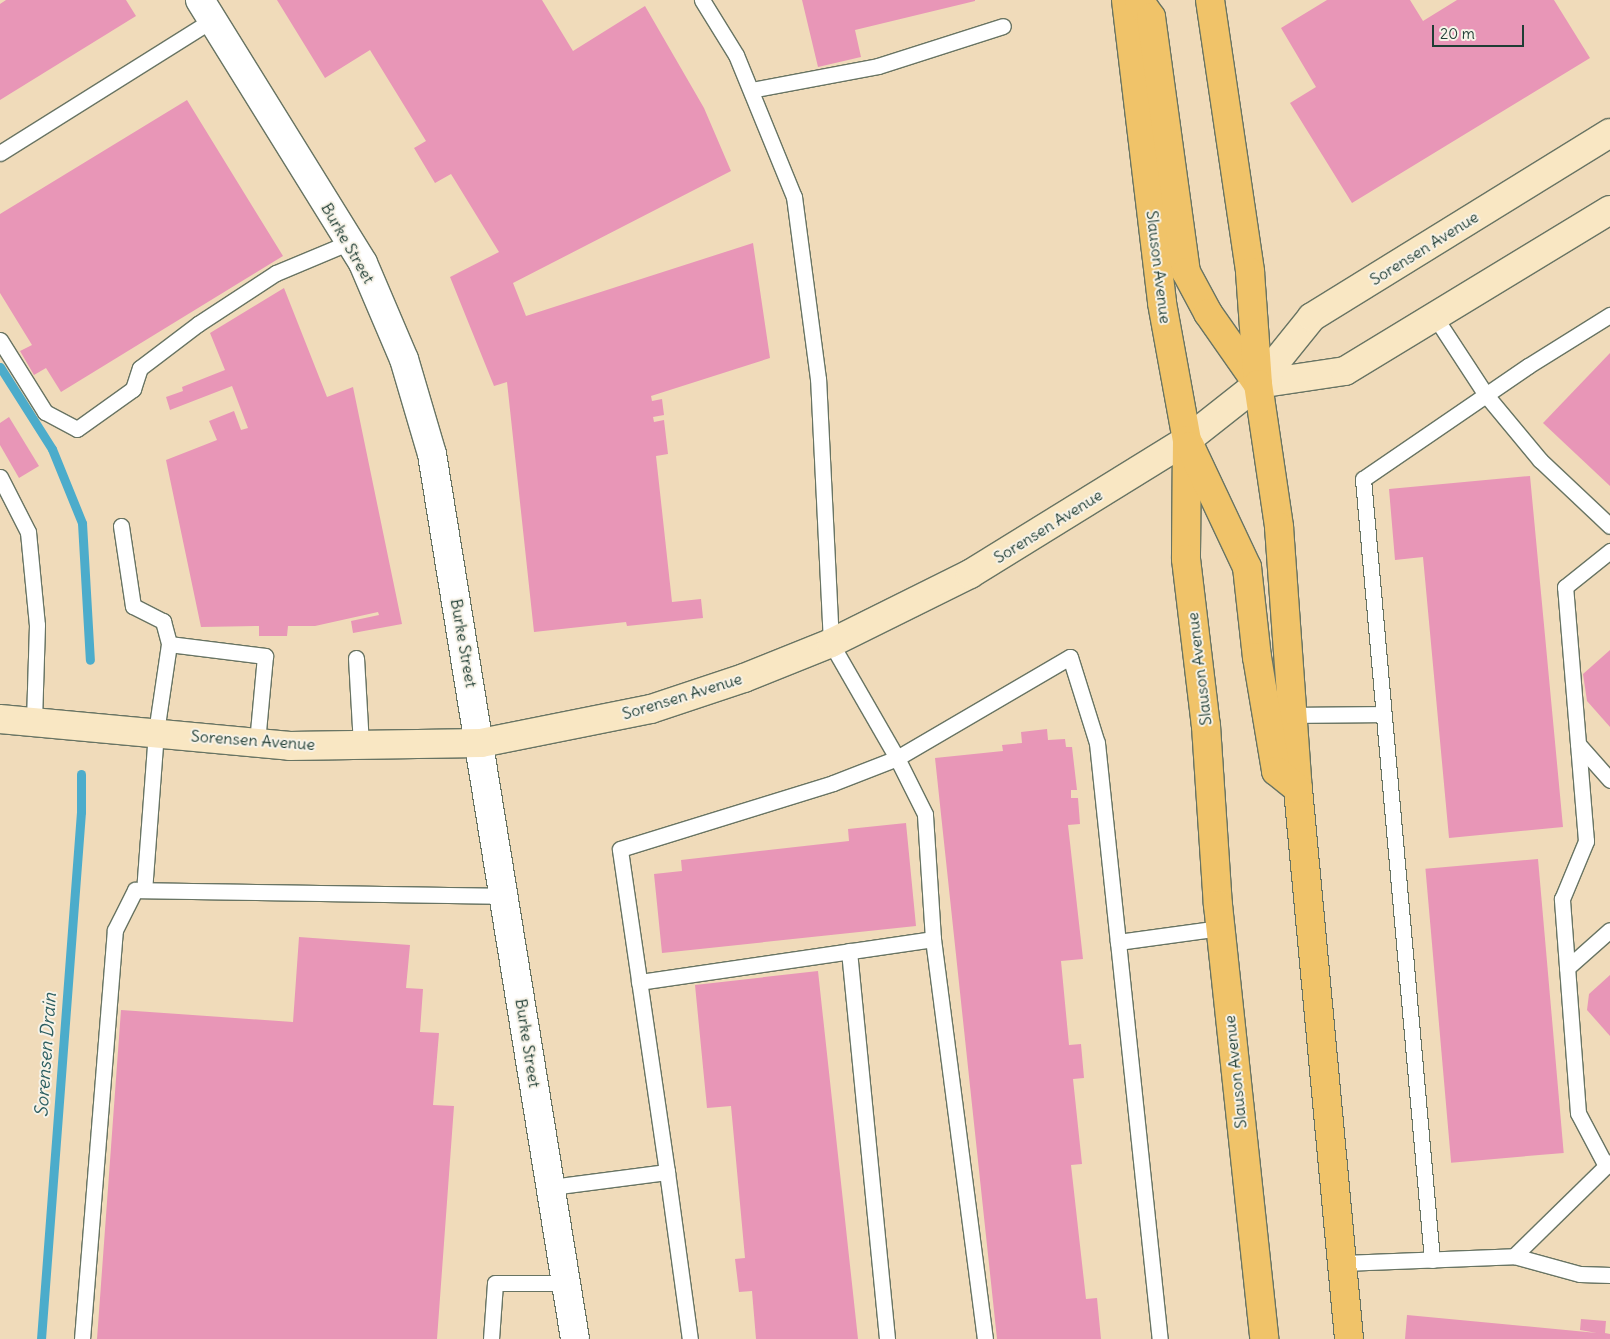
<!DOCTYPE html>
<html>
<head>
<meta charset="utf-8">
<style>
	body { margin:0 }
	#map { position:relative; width:1610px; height:1339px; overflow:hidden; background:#f0dbba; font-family:Delius,sans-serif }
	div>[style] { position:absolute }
	.stream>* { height:9px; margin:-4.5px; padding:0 4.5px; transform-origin:4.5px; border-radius:4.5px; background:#4caccb }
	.building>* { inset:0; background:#e896b7; transform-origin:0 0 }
	.roads { filter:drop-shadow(1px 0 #687463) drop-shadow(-1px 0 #687463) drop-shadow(0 1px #687463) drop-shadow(0 -1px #687463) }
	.lane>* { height:15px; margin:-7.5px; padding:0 7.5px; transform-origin:7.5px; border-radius:7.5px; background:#fff }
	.street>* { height:28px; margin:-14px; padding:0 14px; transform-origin:14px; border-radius:14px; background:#fff }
	.secondary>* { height:28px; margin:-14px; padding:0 14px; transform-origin:14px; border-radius:14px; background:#f9e7c3 }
	.primary>* { height:28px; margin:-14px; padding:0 14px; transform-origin:14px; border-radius:14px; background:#f0c369 }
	span { translate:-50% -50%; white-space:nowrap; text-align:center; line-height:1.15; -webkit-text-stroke:4px #f7f3e8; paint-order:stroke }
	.street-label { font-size:16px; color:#1f3d34 }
	.water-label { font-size:18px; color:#2c5e61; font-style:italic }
	.scale { position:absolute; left:1432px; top:25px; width:92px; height:22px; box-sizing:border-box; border:2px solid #1f3d34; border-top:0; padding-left:6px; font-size:15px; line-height:18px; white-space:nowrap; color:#1f3d34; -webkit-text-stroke:4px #f7f3e8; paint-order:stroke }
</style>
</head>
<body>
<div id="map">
	<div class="stream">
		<i style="left:0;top:367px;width:97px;rotate:57.6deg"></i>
		<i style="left:52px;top:449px;width:80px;rotate:67.9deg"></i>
		<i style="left:82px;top:523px;width:137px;rotate:86.7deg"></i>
		<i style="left:41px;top:1339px;width:529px;rotate:-85.66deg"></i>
		<i style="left:81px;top:812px;width:38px;rotate:-90deg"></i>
	</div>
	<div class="building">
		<i style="clip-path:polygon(6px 0,126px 0,136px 16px,0 100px,0 4px)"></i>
		<i style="clip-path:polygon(277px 0,542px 0,573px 51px,645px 6px,704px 108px,731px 171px,513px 283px,526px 316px,753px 243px,770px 358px,651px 396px,652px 401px,662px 399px,664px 415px,653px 417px,654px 422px,664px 420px,668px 454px,656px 456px,672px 602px,701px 599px,703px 618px,627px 626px,626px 622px,534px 632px,507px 382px,494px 386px,450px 277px,499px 252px,451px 174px,435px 183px,414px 148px,426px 141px,370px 50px,325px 78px)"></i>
		<i style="clip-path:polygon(802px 0,975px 0,975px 1px,855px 30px,861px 57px,818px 67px)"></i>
		<i style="clip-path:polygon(1327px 0,1410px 0,1423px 21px,1457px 0,1554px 0,1590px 58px,1352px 203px,1290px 103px,1316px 87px,1281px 28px)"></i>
		<i style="clip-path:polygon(187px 100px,283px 256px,61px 392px,46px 368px,34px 375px,20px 351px,32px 345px,0 293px,0 214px)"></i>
		<i style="clip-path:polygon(284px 288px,327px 397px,353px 387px,402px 624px,353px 633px,351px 621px,379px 615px,378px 612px,315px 626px,288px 626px,287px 636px,259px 636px,259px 626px,201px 627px,166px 460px,217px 440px,209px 421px,234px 411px,241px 430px,248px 428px,232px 386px,170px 410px,166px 397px,183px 391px,182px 387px,225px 370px,210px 333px)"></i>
		<i style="clip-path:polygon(1610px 353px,1610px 486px,1543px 423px)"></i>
		<i style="clip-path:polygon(9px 417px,39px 466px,19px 478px,0 445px,0 423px)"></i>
		<i style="clip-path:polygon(1530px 476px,1563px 827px,1449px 838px,1423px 557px,1395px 560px,1389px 489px)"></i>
		<i style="clip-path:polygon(1610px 650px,1610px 727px,1587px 701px,1583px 674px)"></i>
		<i style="clip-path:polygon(1047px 729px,1048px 740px,1065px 739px,1066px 747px,1072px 747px,1077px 790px,1071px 790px,1071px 798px,1078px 798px,1080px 824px,1068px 825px,1083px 959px,1061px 961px,1069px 1045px,1081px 1044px,1084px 1078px,1073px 1079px,1082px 1164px,1071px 1165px,1086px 1299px,1097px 1298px,1101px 1339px,997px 1339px,935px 758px,1003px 751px,1002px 745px,1022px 743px,1021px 732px)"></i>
		<i style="clip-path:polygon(906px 823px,916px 926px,662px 953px,654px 874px,682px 871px,681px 860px,849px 841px,848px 829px)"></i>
		<i style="left:1538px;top:859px;width:295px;height:113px;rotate:85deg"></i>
		<i style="clip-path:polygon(299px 937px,410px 945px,406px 988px,423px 989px,420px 1032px,439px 1033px,433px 1105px,454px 1106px,437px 1339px,97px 1339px,121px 1010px,293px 1022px)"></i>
		<i style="clip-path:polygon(818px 971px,858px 1339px,756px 1339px,752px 1291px,739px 1292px,735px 1259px,745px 1258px,731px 1106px,707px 1108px,695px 985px)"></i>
		<i style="clip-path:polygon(1610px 975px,1610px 1036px,1587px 1010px,1589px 994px)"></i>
		<i style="clip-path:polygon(1407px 1315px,1597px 1333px,1580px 1330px,1581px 1319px,1606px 1321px,1605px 1333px,1610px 1334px,1610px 1339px,1405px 1339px)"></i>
	</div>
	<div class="roads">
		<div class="lane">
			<i style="left:751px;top:90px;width:129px;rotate:-10.7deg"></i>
			<i style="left:878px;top:66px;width:131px;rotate:-17.7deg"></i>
			<i style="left:0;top:153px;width:250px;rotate:-32.1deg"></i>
			<i style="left:1435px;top:317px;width:93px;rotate:56.8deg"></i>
			<i style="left:1486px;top:395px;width:85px;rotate:50.3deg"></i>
			<i style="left:1540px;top:460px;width:96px;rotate:43.3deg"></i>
			<i style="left:0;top:340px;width:85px;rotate:58deg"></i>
			<i style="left:45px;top:412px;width:36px;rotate:28deg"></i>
			<i style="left:77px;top:429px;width:69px;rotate:-35.5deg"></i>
			<i style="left:133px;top:389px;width:22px;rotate:-72deg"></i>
			<i style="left:140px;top:368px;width:73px;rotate:-37.2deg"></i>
			<i style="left:198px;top:324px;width:93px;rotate:-33.2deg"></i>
			<i style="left:276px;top:273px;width:80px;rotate:-22.7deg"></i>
			<i style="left:0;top:477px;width:62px;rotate:63deg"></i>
			<i style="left:28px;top:532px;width:93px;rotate:84.5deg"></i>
			<i style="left:37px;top:625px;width:96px;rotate:91.8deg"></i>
			<i style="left:121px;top:526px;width:81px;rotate:81.5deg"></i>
			<i style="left:133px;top:606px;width:34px;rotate:27deg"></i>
			<i style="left:163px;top:621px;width:24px;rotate:75deg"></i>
			<i style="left:169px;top:644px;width:89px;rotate:98.4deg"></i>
			<i style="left:156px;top:732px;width:158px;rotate:94.3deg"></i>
			<i style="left:169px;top:644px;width:97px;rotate:7.1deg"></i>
			<i style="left:265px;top:656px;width:86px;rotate:95.3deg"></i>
			<i style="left:356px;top:658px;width:87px;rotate:86.7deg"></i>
			<i style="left:1292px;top:715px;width:91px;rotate:-0.6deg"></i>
			<i style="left:1578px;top:744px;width:48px;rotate:48.4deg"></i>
			<i style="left:933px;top:939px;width:125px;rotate:-93.7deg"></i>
			<i style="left:925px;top:814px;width:63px;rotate:-116.6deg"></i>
			<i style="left:897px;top:758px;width:200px;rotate:-30.3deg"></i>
			<i style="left:1070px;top:657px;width:90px;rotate:72.6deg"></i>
			<i style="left:1097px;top:743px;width:200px;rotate:84deg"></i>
			<i style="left:1118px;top:942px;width:103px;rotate:-7.8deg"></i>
			<i style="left:1118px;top:942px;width:399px;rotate:84deg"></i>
			<i style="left:849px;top:951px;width:390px;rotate:84.4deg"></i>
			<i style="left:1567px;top:968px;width:57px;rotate:-41.5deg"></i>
			<i style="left:639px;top:982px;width:297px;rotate:-8.3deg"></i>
			<i style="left:933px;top:939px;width:403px;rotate:82.6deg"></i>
			<i style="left:1606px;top:1166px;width:60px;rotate:-117.8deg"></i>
			<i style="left:1578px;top:1113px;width:215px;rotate:-94.3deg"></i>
			<i style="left:1562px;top:899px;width:63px;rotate:-67.5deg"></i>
			<i style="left:1586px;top:841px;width:255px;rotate:-94.7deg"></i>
			<i style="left:1565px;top:587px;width:58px;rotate:-38.7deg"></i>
			<i style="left:667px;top:1172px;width:326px;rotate:-98.3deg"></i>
			<i style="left:620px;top:849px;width:223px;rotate:-17.2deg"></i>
			<i style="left:833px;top:783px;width:69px;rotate:-21.3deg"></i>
			<i style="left:897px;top:758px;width:133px;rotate:-119.9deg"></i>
			<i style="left:831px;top:643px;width:264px;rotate:-92.8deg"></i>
			<i style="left:818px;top:379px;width:184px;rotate:-97.5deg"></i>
			<i style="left:794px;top:197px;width:153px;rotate:-112.2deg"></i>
			<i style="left:736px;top:55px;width:65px;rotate:-121.7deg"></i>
			<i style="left:551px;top:1187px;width:117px;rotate:-7.4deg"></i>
			<i style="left:667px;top:1172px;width:169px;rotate:82.2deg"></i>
			<i style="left:1514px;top:1256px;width:134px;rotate:-44.4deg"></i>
			<i style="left:1432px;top:1260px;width:784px;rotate:-95.05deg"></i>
			<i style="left:1363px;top:479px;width:200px;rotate:-34.4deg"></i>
			<i style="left:1528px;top:366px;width:97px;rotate:-31.9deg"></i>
			<i style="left:1343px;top:1263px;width:171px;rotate:-2.3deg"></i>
			<i style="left:1514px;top:1256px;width:68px;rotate:15.3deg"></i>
			<i style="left:1580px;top:1274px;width:30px;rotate:2deg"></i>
			<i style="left:82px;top:1339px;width:410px;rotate:-85.4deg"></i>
			<i style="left:115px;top:930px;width:45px;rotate:-63.4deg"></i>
			<i style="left:135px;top:890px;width:370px;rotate:0.9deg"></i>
			<i style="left:491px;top:1339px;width:56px;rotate:-85.9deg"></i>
			<i style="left:495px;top:1283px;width:71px"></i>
		</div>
		<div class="street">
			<i style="left:200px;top:0;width:309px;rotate:58.2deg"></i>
			<i style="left:363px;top:263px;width:104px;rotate:66.9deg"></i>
			<i style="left:404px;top:359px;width:99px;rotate:73.6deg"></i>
			<i style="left:432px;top:454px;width:896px;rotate:80.82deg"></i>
		</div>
		<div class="secondary">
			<i style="left:1258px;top:384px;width:88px;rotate:-8.5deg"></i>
			<i style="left:1345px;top:371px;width:310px;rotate:-31.3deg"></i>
			<i style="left:0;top:719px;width:291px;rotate:5.3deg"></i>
			<i style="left:290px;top:746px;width:191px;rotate:-0.9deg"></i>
			<i style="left:481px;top:743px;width:173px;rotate:-11.3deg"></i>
			<i style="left:651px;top:709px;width:98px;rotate:-18.4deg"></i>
			<i style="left:744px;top:678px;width:94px;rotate:-21.9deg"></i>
			<i style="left:831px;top:643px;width:155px;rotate:-26.4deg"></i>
			<i style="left:970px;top:574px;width:255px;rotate:-31.7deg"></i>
			<i style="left:1187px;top:440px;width:90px;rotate:-38.3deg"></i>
			<i style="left:1258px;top:384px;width:86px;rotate:-51.1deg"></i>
			<i style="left:1312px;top:317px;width:350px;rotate:-31.7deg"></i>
		</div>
		<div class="primary">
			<i style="left:1126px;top:0;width:305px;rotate:83.2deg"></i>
			<i style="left:1162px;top:303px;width:139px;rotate:79.7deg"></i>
			<i style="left:1187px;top:440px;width:119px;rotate:90.5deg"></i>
			<i style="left:1186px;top:559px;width:168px;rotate:83.2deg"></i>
			<i style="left:1206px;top:726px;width:179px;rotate:86.2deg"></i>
			<i style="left:1218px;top:905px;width:436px;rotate:83.9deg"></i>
			<i style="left:1139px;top:0;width:21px;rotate:55deg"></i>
			<i style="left:1151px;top:17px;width:257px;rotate:82.2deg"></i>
			<i style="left:1186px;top:272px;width:47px;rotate:61.8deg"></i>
			<i style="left:1208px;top:313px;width:85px;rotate:55deg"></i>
			<i style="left:1210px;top:0;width:275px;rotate:81.6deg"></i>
			<i style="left:1250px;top:272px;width:112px;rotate:85.9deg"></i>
			<i style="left:1258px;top:384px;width:145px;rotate:81.6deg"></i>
			<i style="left:1279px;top:527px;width:263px;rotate:85.9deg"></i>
			<i style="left:1298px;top:789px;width:552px;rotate:84.7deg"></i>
			<i style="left:1190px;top:446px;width:134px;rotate:64.8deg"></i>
			<i style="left:1247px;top:567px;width:91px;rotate:83.7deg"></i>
			<i style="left:1257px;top:657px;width:116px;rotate:80.5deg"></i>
			<i style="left:1276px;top:771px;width:28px;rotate:39deg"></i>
		</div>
	</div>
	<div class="street-label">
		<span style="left:348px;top:243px;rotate:60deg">Burke Street</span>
		<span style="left:1424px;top:248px;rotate:-32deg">Sorensen Avenue</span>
		<span style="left:1159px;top:267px;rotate:83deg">Slauson Avenue</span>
		<span style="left:1048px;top:526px;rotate:-32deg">Sorensen Avenue</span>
		<span style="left:464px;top:643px;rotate:80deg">Burke Street</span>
		<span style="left:1199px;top:669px;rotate:-97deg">Slauson Avenue</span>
		<span style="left:682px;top:696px;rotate:-17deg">Sorensen Avenue</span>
		<span style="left:253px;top:740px;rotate:4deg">Sorensen Avenue</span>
		<span style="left:528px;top:1043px;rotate:81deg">Burke Street</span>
		<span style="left:1235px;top:1072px;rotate:-96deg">Slauson Avenue</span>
	</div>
	<div class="water-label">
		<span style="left:46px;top:1055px;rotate:-86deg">Sorensen Drain</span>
	</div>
	<div class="scale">20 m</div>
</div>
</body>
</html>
